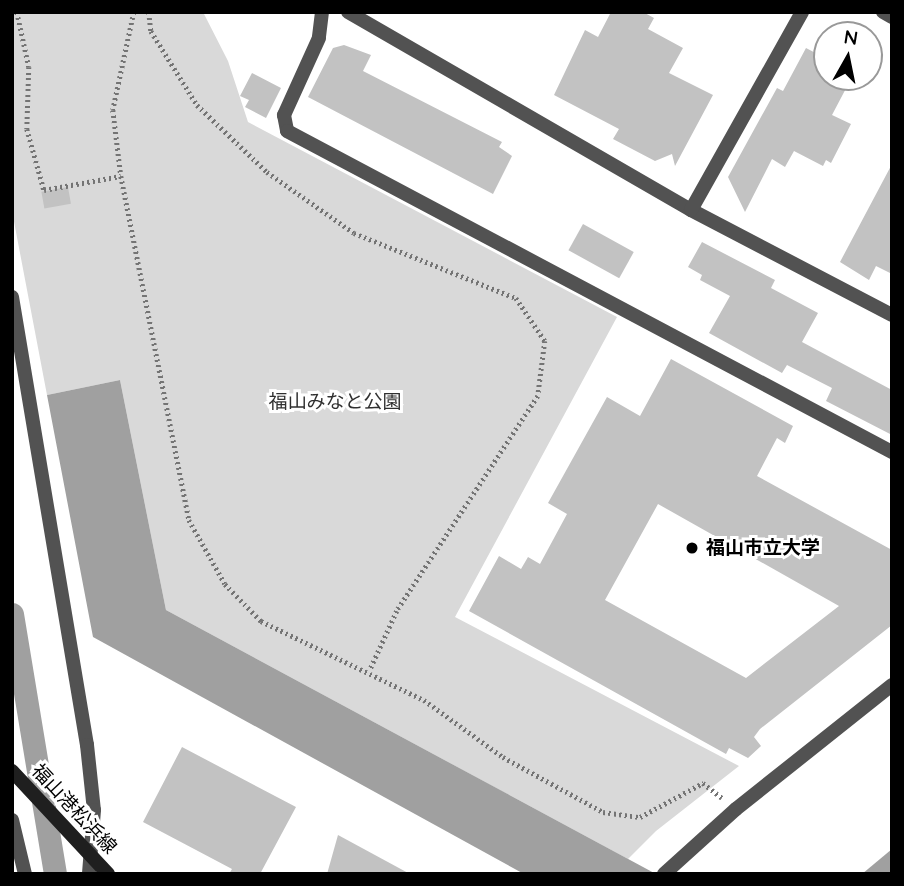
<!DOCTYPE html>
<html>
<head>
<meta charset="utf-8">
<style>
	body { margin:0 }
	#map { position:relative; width:904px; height:886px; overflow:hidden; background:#fff; font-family:Quicksand,"Noto Sans JP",sans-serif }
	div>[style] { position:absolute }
	.green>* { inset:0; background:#d9d9d9 }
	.water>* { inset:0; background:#a0a0a0 }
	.canal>* { height:23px; margin:-11.5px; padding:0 11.5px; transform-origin:11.5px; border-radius:11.5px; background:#a0a0a0 }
	.building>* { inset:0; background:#c2c2c2; transform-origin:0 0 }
	.path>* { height:4.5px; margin-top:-2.25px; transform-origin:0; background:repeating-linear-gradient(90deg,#747474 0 2px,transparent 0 5.5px) }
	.minor>* { height:14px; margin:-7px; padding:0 7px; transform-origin:7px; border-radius:7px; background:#525252 }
	.tertiary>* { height:14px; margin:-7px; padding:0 7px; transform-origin:7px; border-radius:7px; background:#525252 }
	.secondary>* { height:14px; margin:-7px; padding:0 7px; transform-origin:7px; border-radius:7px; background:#1f1f1f }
	.dots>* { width:19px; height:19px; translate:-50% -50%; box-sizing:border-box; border:4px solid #fff; border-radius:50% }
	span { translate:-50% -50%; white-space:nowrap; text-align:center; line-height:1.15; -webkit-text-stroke:6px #fff; paint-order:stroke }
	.park-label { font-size:19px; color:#303030 }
	.poi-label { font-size:19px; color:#000; font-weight:700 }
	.left { translate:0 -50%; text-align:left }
	.street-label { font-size:19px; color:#000 }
	.frame { position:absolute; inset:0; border:14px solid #000; pointer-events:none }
	.north { position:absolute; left:813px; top:21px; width:70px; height:70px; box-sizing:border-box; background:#fff; border:2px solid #999; border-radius:50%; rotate:9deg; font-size:19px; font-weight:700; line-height:28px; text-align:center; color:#000 }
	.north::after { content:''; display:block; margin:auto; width:24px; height:32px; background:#000; clip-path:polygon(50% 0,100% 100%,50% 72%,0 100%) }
</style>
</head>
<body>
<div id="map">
	<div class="green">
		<i style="clip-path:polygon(12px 12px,203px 12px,228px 61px,248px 122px,617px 317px,455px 617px,739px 766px,656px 831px,628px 859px,166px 610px,120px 380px,47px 395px,12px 211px)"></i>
	</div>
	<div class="water">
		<i style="clip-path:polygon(120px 380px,166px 610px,656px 874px,524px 874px,93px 637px,47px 395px)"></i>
		<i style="clip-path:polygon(892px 849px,892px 874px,862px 874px)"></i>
	</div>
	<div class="canal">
		<i style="left:12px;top:614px;width:264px;rotate:80.6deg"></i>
	</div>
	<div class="building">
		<i style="clip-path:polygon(611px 12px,643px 12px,654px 18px,648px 29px,683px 48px,669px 73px,713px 95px,675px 166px,672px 154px,655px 161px,613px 139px,619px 129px,554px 95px,585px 30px,598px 37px)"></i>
		<i style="clip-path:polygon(344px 45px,371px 55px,363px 71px,502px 142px,499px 147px,512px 156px,493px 194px,308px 97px,333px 48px)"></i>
		<i style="clip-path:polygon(806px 48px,827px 59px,827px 77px,852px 77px,832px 115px,851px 124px,831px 163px,826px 160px,823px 166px,794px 151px,785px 167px,772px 159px,745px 212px,728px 177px,777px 88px,783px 91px)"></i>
		<i style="clip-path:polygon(252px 73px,281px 88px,266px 118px,245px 107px,249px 100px,240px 96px)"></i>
		<i style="clip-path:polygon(892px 164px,892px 274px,876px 266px,869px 280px,840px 262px)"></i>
		<i style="left:68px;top:187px;width:17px;height:27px;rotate:80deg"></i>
		<i style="left:583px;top:224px;width:58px;height:30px;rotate:29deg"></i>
		<i style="clip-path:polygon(702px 242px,775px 280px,771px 288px,818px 313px,802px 342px,892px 390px,892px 435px,826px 401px,832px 388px,787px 365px,782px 373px,709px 333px,730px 296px,700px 280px,702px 275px,688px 267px)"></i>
		<i style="clip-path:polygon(evenodd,671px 359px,793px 426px,785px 443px,777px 438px,757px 476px,892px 550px,892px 625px,760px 729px,754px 737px,761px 746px,748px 758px,729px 748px,726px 754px,469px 611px,499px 556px,521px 569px,528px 557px,540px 564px,567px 514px,548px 503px,607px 397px,640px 416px,671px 359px,658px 504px,839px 606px,746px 678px,605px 600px,658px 504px)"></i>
		<i style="clip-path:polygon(182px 747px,296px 807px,260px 874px,229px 874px,232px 869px,143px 822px)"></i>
		<i style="clip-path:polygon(338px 835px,410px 874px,327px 874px)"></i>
	</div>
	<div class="path">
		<i style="left:17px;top:12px;width:56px;rotate:77.7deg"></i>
		<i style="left:29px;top:67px;width:62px;rotate:91.8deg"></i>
		<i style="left:27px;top:129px;width:63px;rotate:74.4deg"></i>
		<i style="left:44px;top:190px;width:78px;rotate:-10.3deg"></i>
		<i style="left:134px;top:12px;width:100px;rotate:102.1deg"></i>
		<i style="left:113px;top:110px;width:66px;rotate:83.1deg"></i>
		<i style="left:121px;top:176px;width:351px;rotate:78.8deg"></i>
		<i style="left:189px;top:520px;width:73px;rotate:60.6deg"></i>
		<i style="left:225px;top:584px;width:52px;rotate:45.8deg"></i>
		<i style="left:261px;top:621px;width:181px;rotate:25.9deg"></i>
		<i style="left:424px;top:700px;width:97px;rotate:35.8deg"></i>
		<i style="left:503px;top:757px;width:114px;rotate:28.8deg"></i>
		<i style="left:603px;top:812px;width:37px;rotate:8deg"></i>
		<i style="left:640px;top:817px;width:72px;rotate:-28.4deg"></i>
		<i style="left:703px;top:783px;width:24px;rotate:38deg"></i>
		<i style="left:149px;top:12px;width:19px;rotate:84deg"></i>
		<i style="left:151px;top:31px;width:87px;rotate:58.1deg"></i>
		<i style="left:197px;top:105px;width:97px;rotate:43.7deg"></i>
		<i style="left:267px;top:172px;width:106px;rotate:35deg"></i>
		<i style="left:354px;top:233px;width:175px;rotate:21.9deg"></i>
		<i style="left:516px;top:298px;width:52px;rotate:56deg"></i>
		<i style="left:545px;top:341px;width:55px;rotate:97.3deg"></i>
		<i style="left:538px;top:396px;width:257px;rotate:123.3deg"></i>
		<i style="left:397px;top:611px;width:65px;rotate:114.6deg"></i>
	</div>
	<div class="minor">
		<i style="left:322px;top:12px;width:26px;rotate:97deg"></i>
		<i style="left:319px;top:38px;width:85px;rotate:114.4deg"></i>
		<i style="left:284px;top:115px;width:16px;rotate:79deg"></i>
		<i style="left:287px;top:131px;width:685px;rotate:27.95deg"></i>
		<i style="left:348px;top:12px;width:396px;rotate:30deg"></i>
		<i style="left:691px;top:210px;width:227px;rotate:27.6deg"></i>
		<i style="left:691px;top:210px;width:227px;rotate:-60.7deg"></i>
		<i style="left:12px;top:297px;width:454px;rotate:80.5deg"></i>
		<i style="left:87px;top:745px;width:65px;rotate:83.9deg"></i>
		<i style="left:94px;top:810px;width:64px;rotate:94.5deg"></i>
		<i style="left:12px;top:820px;width:56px;rotate:76.5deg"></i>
	</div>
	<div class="tertiary">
		<i style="left:883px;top:12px;width:10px;rotate:29deg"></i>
		<i style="left:664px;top:874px;width:97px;rotate:-42.1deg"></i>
		<i style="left:736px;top:809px;width:199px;rotate:-38.5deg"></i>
	</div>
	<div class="secondary">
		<i style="left:12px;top:771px;width:141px;rotate:47deg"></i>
	</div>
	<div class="dots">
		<i style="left:692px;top:548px;background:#000"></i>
	</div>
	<div class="park-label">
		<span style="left:335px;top:402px">福山みなと公園</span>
	</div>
	<div class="poi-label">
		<span class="left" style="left:706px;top:548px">福山市立大学</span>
	</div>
	<div class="street-label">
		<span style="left:74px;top:809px;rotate:47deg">福山港松浜線</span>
	</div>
	<div class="frame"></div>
	<div class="north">N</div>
</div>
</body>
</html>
